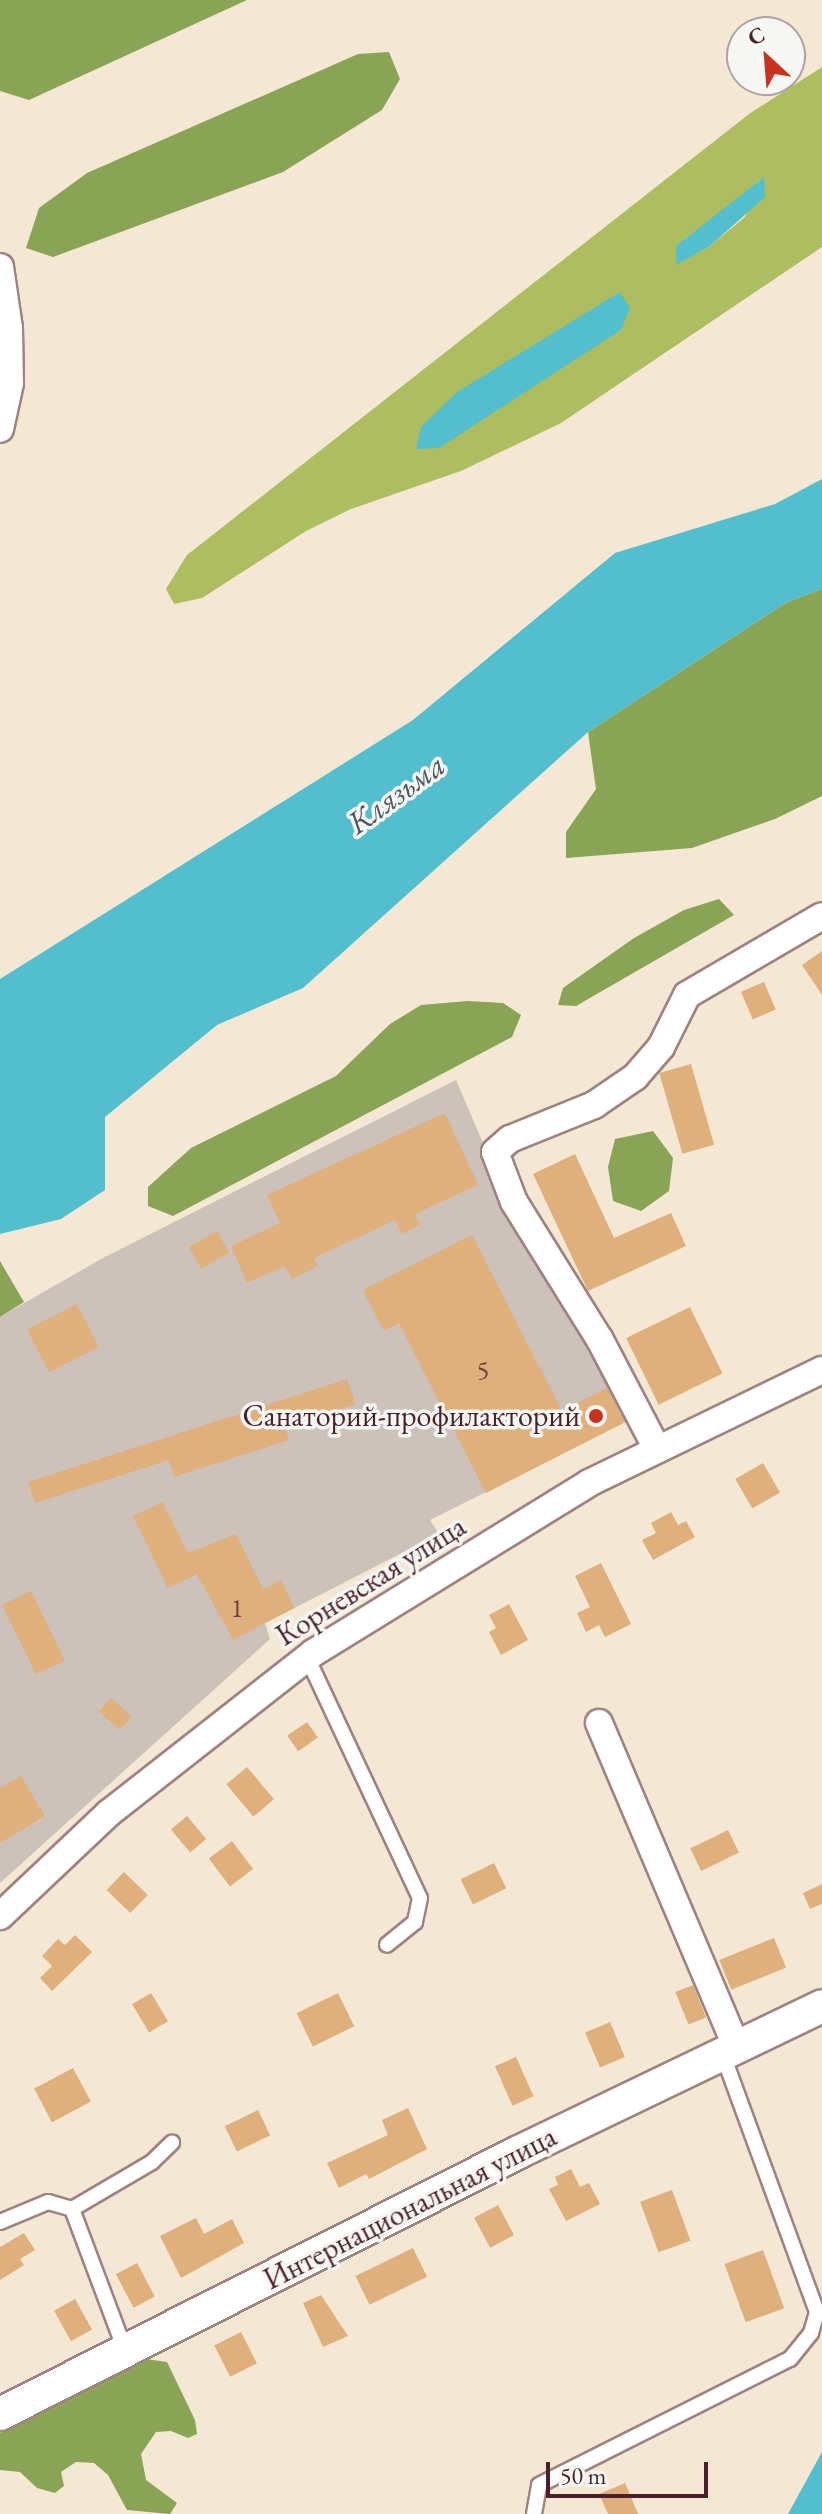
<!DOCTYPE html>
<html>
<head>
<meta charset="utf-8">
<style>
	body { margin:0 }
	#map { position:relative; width:822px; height:2514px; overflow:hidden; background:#f4e7d4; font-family:"EB Garamond",serif }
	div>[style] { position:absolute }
	.industrial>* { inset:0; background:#ccc2b9 }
	.green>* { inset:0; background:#aebd5f }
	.forest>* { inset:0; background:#8aa456 }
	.water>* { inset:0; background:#53bfce }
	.building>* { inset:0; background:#dfb07c; transform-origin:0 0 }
	.roads { filter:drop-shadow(2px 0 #9f8380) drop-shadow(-2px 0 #9f8380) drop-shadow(0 2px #9f8380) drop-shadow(0 -2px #9f8380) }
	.service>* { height:14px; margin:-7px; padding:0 7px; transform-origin:7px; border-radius:7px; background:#fff }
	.minor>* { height:26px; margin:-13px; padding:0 13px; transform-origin:13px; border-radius:13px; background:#fff }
	.tertiary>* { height:32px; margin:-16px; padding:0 16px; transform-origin:16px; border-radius:16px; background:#fff }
	.dots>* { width:22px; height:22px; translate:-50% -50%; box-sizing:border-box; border:4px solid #f6f6f2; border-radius:50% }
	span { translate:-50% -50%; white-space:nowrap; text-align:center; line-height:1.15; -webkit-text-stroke:7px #f6f6f2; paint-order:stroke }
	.number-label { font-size:26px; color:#6f433f }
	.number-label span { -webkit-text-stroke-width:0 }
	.poi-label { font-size:30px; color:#4a1f2b }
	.right { translate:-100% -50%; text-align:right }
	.street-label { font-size:30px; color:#4a1f2b }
	.water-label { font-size:32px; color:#4d5764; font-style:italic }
	.north { position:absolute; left:726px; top:16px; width:80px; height:80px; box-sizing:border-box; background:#f6f6f2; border:2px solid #b1a0a2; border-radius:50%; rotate:334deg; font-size:22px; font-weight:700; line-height:32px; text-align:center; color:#4a1f2b }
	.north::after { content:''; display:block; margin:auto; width:28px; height:36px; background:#c8321e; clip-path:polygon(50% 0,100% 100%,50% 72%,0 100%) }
	.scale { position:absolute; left:546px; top:2462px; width:162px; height:36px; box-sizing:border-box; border:4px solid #4a1f2b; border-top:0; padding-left:10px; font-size:24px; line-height:28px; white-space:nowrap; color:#4a1f2b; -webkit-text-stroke:6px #f6f6f2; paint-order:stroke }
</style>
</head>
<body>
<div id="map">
	<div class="industrial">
		<i style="clip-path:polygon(456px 1080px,528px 1248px,630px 1420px,430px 1520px,439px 1534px,265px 1623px,270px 1639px,0 1883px,0 1317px,101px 1259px)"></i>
	</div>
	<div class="green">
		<i style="clip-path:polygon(evenodd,822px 67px,822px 247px,561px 423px,461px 471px,351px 509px,306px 531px,202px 598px,174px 604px,166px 589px,187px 555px,749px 114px,822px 67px,764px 177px,745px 217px,710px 246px,676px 264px,717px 215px,764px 177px,822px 67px,620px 292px,621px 330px,542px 378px,605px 303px,620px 292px)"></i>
	</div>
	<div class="forest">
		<i style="clip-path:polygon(0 0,247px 0,29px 100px,0 91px)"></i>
		<i style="clip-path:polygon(389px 52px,400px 79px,382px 110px,283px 172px,53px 257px,26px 248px,39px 208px,87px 173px,358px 54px)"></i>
		<i style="clip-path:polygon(822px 589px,822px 796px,775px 819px,692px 848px,566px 858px,566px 832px,596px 789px,588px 732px,787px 602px)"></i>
		<i style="clip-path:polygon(719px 899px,734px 915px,576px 1006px,558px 1005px,563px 988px,634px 938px,684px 910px)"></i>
		<i style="clip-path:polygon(468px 1001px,503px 1003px,521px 1015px,512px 1037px,173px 1216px,148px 1206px,148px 1187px,191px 1148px,336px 1076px,390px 1024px,421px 1005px)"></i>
		<i style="clip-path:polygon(653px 1131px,673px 1158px,669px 1191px,641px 1211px,613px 1201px,608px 1167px,615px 1139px)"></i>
		<i style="clip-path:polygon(0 1261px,24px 1302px,0 1317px)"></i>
		<i style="clip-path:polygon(146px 2359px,167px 2362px,195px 2420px,197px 2434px,188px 2438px,171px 2431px,156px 2432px,141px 2454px,146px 2480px,177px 2503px,170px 2514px,127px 2510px,108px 2475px,94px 2463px,76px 2462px,61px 2472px,64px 2486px,55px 2493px,37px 2488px,20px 2472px,0 2470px,0 2433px)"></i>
	</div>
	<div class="water">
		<i style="clip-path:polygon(764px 177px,765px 197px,710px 246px,676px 265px,676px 246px)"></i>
		<i style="clip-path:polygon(620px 292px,630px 308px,621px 330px,439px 448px,416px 449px,421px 427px,457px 392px)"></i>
		<i style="clip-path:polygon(822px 479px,822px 589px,787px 602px,588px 732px,303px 988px,217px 1025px,105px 1117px,105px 1190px,61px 1219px,0 1234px,0 979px,413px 720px,615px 553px,775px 504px)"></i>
		<i style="clip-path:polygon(822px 2452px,822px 2514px,788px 2514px)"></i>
	</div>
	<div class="building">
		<i style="clip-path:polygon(822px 951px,822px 995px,802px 965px)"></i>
		<i style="left:764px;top:982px;width:30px;height:25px;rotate:67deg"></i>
		<i style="left:691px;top:1064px;width:84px;height:33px;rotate:74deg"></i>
		<i style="clip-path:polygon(445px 1113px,478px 1185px,415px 1214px,420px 1225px,402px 1234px,395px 1220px,314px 1258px,318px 1266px,292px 1279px,285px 1266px,247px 1283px,231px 1246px,280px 1223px,267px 1195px)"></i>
		<i style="clip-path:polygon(575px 1154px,614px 1238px,671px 1213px,686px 1246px,588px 1291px,533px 1174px)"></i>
		<i style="left:217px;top:1231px;width:25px;height:32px;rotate:61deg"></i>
		<i style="clip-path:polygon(472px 1235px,562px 1411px,607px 1388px,625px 1422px,486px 1493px,399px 1323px,384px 1331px,363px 1290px)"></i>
		<i style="left:77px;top:1304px;width:48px;height:56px;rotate:63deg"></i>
		<i style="left:690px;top:1307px;width:74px;height:71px;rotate:64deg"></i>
		<i style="clip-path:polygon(347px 1379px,356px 1404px,285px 1427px,289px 1440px,174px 1477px,169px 1460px,35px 1503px,28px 1482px)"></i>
		<i style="left:763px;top:1463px;width:34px;height:32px;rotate:60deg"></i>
		<i style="clip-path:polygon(163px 1502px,188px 1553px,236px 1534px,263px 1589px,281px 1580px,294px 1608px,233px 1640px,197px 1574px,168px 1588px,133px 1516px)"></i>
		<i style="clip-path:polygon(671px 1512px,678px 1525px,686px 1521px,695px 1537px,653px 1560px,642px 1540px,656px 1533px,651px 1523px)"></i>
		<i style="clip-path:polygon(601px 1563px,631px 1624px,605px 1637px,599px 1625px,586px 1632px,577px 1613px,590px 1607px,575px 1576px)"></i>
		<i style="left:31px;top:1591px;width:77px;height:32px;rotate:64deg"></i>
		<i style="clip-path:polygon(509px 1604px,528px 1640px,501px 1655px,489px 1632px,496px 1628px,489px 1615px)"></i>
		<i style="left:111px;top:1698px;width:28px;height:18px;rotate:42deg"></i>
		<i style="left:307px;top:1722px;width:19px;height:24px;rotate:55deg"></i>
		<i style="left:247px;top:1767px;width:42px;height:27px;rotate:50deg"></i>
		<i style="clip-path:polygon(21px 1776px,45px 1816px,0 1843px,0 1788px)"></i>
		<i style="left:187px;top:1816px;width:30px;height:21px;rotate:50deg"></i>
		<i style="left:728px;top:1830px;width:25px;height:42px;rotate:64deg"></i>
		<i style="left:232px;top:1841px;width:35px;height:29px;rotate:53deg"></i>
		<i style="left:494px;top:1863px;width:28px;height:37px;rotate:64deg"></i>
		<i style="left:124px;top:1872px;width:33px;height:25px;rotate:44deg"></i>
		<i style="clip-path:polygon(822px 1884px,822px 1904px,810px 1909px,803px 1893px)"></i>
		<i style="clip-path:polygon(75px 1935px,92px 1952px,52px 1991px,40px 1978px,52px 1966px,42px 1956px,58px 1939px,65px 1945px)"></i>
		<i style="left:774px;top:1938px;width:32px;height:59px;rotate:68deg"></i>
		<i style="left:693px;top:1985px;width:35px;height:19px;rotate:68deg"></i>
		<i style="left:151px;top:1993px;width:33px;height:22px;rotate:59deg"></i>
		<i style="left:338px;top:1993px;width:37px;height:46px;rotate:64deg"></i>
		<i style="left:610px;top:2022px;width:38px;height:27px;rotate:67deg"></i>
		<i style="left:516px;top:2057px;width:43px;height:23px;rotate:66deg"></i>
		<i style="left:73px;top:2068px;width:38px;height:44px;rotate:62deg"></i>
		<i style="clip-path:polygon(408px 2108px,427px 2149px,369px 2179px,366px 2174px,339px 2188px,327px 2163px,388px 2135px,382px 2120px)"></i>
		<i style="left:258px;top:2110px;width:28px;height:37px;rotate:64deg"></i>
		<i style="clip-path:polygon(571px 2169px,580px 2187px,589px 2183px,600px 2204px,566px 2221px,549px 2189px,558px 2185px,555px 2177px)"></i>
		<i style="left:672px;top:2190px;width:54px;height:34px;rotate:70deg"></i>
		<i style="left:498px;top:2205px;width:34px;height:27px;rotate:62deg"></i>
		<i style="clip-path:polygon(196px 2218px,204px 2234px,232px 2219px,244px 2243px,181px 2278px,160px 2236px)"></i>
		<i style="clip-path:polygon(24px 2233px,35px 2250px,20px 2259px,24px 2265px,0 2280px,0 2247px)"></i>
		<i style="left:413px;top:2248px;width:32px;height:64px;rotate:64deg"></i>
		<i style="left:763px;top:2250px;width:62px;height:41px;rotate:70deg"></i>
		<i style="left:137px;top:2263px;width:38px;height:24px;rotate:62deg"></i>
		<i style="clip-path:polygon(321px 2295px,348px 2336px,323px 2347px,303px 2303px)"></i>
		<i style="left:75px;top:2299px;width:35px;height:24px;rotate:61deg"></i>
		<i style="left:241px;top:2332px;width:35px;height:30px;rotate:63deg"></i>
		<i style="clip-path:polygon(625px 2483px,638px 2514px,608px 2514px,599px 2494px)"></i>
	</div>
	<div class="roads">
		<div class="service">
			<i style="left:307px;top:1657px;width:266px;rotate:64.9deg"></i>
			<i style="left:420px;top:1898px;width:25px;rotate:102deg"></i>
			<i style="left:415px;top:1922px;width:36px;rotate:141deg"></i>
			<i style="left:0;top:2222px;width:52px;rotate:-22.6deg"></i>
			<i style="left:48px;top:2202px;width:25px;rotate:16deg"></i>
			<i style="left:125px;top:2350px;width:151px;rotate:-110.6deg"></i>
			<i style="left:72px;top:2209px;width:93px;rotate:-30.4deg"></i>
			<i style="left:152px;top:2162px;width:28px;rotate:-44deg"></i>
			<i style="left:534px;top:2514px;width:29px;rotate:-80deg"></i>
			<i style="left:539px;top:2485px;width:281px;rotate:-26.7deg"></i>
			<i style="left:790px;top:2359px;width:33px;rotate:-51deg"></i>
			<i style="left:811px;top:2333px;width:22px;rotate:-74deg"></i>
			<i style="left:817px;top:2312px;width:274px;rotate:-110.1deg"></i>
		</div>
		<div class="minor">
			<i style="left:0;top:267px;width:62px;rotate:81.6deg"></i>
			<i style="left:9px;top:328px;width:55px;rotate:89deg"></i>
			<i style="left:10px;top:383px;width:47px;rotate:102.3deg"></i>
			<i style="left:656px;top:1447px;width:121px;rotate:-117.6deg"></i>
			<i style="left:600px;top:1340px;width:163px;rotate:-121.9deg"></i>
			<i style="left:514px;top:1202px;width:53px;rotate:-110.8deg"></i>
			<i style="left:495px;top:1152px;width:20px;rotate:-41deg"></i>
			<i style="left:510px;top:1139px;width:91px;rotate:-22deg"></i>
			<i style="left:594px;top:1105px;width:50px;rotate:-34.3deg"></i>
			<i style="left:635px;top:1077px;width:40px;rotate:-49deg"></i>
			<i style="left:661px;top:1047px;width:58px;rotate:-63.4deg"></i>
			<i style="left:687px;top:995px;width:156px;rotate:-30.3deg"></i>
			<i style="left:599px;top:1723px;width:353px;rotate:67deg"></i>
			<i style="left:0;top:1916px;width:150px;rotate:-43.4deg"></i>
			<i style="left:109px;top:1813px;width:259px;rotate:-38.1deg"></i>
			<i style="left:313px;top:1653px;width:324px;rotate:-31.6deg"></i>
			<i style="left:589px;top:1483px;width:259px;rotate:-25.9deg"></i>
		</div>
		<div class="tertiary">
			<i style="left:0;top:2414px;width:581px;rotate:-26.79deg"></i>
			<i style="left:519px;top:2152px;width:336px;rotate:-25.7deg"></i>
		</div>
	</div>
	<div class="dots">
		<i style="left:596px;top:1416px;background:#c8321e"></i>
	</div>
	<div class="number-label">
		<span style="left:483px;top:1371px">5</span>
		<span style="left:237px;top:1609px">1</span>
	</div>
	<div class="poi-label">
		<span class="right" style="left:580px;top:1416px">Санаторий-профилакторий</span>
	</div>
	<div class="street-label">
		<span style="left:371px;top:1581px;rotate:-32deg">Корневская улица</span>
		<span style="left:410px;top:2208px;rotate:-27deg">Интернациональная улица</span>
	</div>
	<div class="water-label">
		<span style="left:396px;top:794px;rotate:-36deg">Клязьма</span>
	</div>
	<div class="north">С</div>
	<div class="scale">50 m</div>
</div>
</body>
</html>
